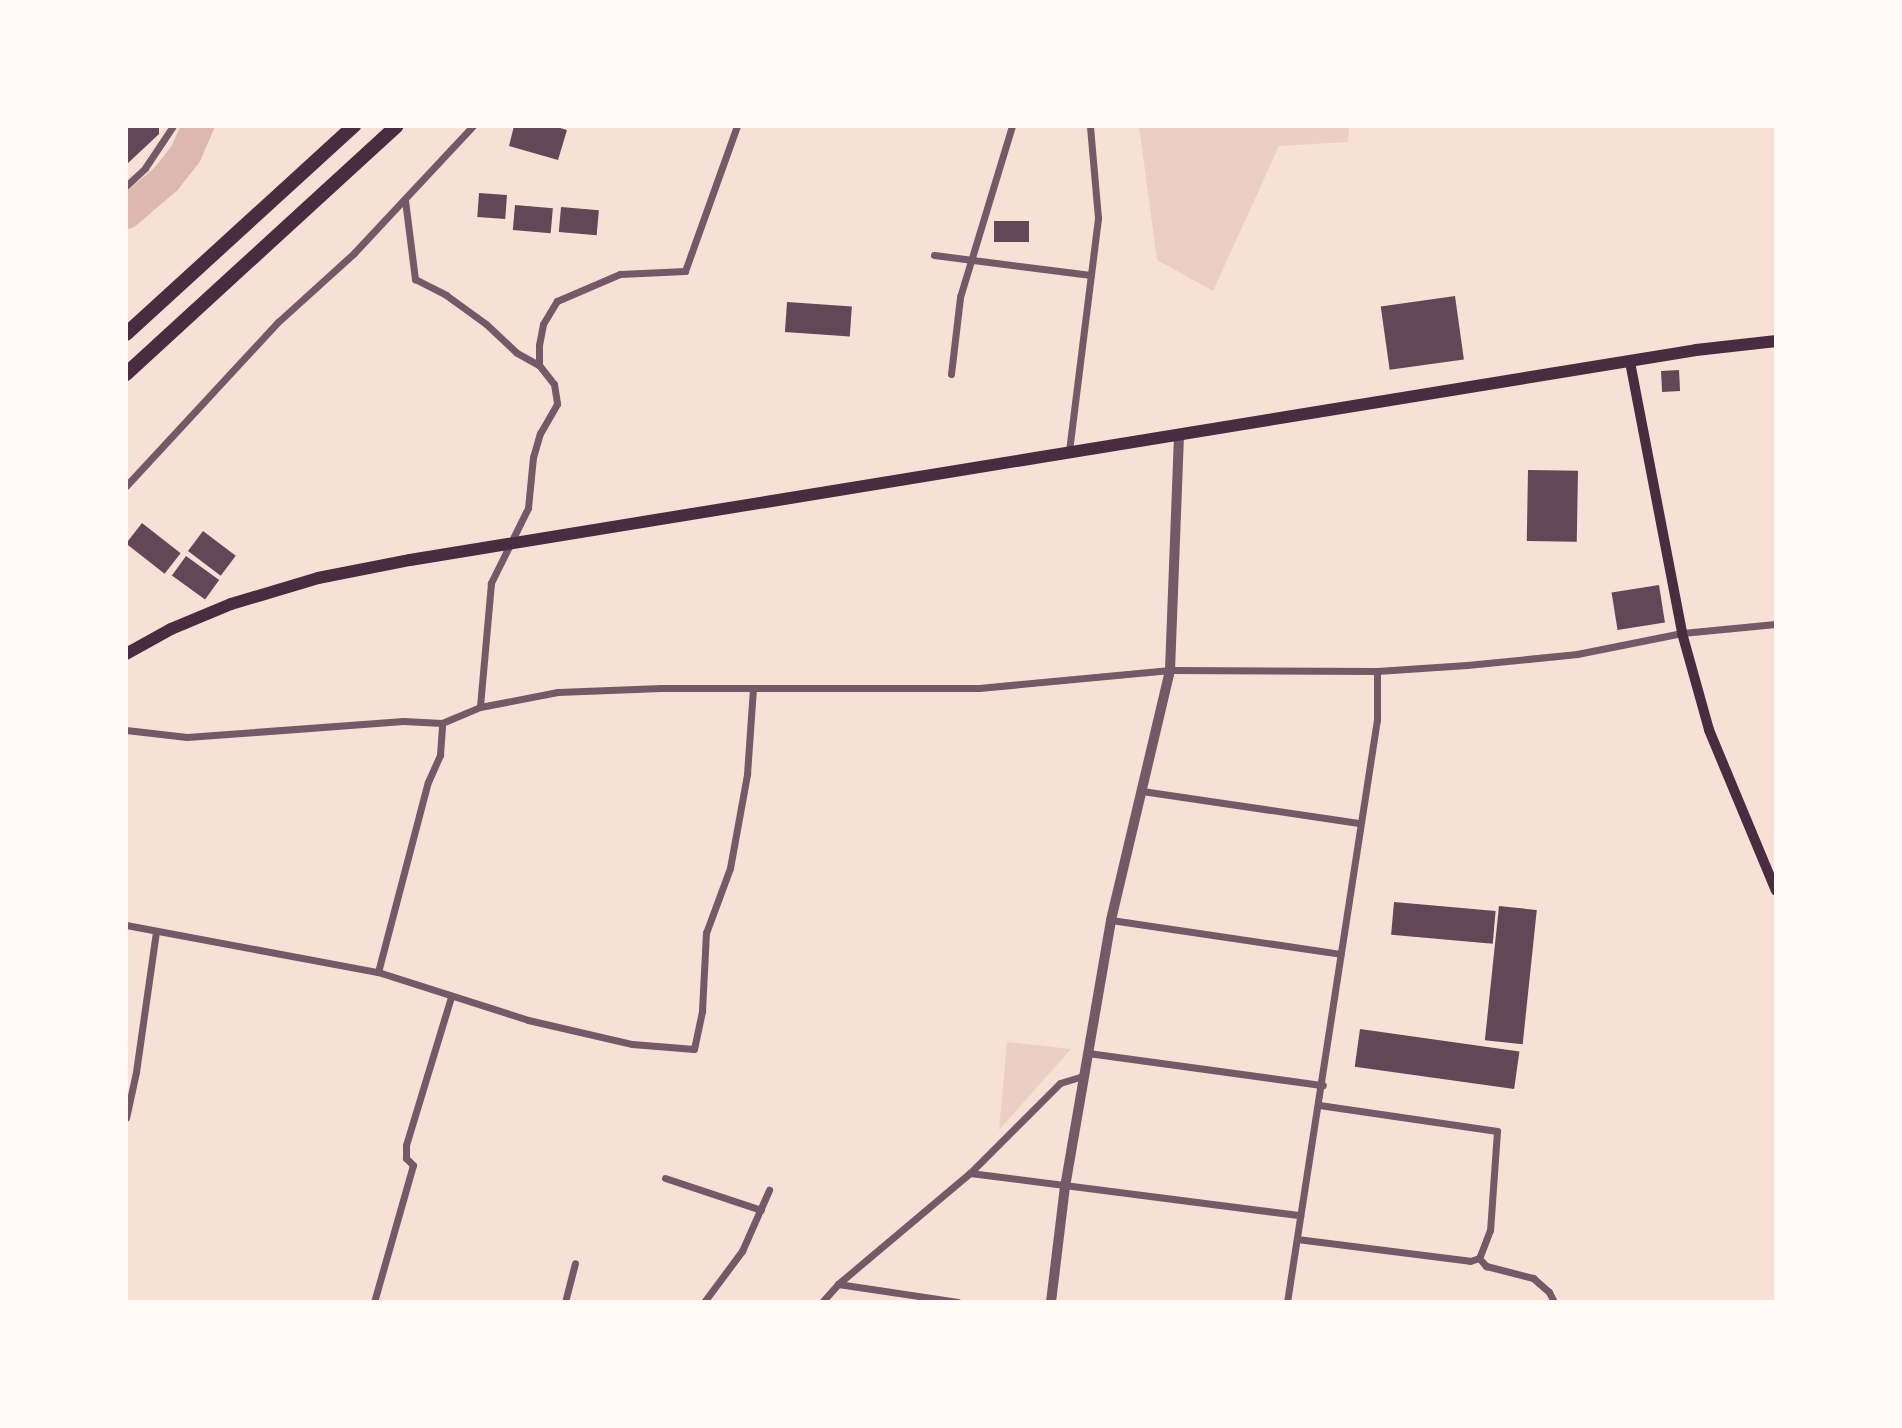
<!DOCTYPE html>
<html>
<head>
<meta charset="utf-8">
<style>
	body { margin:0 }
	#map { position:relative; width:1902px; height:1428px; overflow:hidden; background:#f7e1d7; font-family:"Open Sans",sans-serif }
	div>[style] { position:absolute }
	.green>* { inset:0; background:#ebcfc5 }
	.river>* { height:32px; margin:-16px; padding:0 16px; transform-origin:16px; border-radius:16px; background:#dcb8b0 }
	.building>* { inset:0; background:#644757; transform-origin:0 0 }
	.minor>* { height:7px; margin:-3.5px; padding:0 3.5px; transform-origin:3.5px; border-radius:3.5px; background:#755966 }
	.tertiary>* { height:10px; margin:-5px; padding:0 5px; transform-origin:5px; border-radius:5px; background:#755966 }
	.secondary>* { height:10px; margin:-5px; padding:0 5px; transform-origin:5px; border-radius:5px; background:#4a2c40 }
	.primary>* { height:12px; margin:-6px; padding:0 6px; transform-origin:6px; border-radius:6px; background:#4a2c40 }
	.motorway>* { height:14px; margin:-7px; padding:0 7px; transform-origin:7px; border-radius:7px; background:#4a2c40 }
	span { translate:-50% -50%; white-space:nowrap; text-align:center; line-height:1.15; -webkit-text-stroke:7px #fffaf5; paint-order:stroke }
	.frame { position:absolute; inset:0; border:128px solid #fffaf5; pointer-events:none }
</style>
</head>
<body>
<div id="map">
	<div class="green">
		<i style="clip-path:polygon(1139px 126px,1349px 126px,1348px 142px,1279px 146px,1213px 291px,1157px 260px)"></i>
		<i style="clip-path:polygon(1007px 1042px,1071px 1049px,999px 1130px)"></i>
	</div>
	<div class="river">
		<i style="left:126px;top:213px;width:52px;rotate:-40.4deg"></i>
		<i style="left:166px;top:179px;width:33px;rotate:-52deg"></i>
		<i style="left:186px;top:153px;width:30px;rotate:-66deg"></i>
	</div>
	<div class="building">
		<i style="clip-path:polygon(126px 126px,159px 126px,159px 134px,126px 165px)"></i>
		<i style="clip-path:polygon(514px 126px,553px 126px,567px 130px,558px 160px,509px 146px)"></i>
		<i style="left:479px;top:193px;width:28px;height:24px;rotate:4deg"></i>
		<i style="left:515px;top:205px;width:38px;height:25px;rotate:5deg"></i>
		<i style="left:561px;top:207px;width:38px;height:25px;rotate:5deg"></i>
		<i style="left:994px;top:221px;width:35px;height:21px"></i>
		<i style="left:1455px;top:296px;width:64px;height:75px;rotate:82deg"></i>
		<i style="left:787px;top:302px;width:65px;height:30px;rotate:4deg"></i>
		<i style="left:1679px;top:370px;width:21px;height:18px;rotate:87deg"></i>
		<i style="left:1528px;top:470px;width:50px;height:71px;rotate:1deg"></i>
		<i style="left:142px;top:523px;width:49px;height:26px;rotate:38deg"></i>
		<i style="left:203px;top:531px;width:41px;height:25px;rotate:37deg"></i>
		<i style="left:186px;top:556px;width:41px;height:24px;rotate:36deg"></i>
		<i style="left:1659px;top:585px;width:38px;height:48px;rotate:81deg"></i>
		<i style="left:1394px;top:902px;width:102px;height:33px;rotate:5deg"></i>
		<i style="left:1499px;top:906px;width:38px;height:135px;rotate:6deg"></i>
		<i style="left:1360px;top:1029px;width:161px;height:38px;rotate:8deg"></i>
	</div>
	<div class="minor">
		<i style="left:126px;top:186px;width:26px;rotate:-43deg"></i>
		<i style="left:145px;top:168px;width:50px;rotate:-56.3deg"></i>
		<i style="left:405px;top:200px;width:80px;rotate:82.8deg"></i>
		<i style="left:415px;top:279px;width:35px;rotate:27deg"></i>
		<i style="left:446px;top:295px;width:49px;rotate:35.9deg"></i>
		<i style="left:486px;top:324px;width:42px;rotate:43.1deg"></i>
		<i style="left:517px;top:353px;width:25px;rotate:29deg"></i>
		<i style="left:539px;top:365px;width:24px;rotate:52deg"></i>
		<i style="left:554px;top:384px;width:20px;rotate:81deg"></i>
		<i style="left:557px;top:404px;width:34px;rotate:120deg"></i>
		<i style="left:540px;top:433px;width:25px;rotate:106deg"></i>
		<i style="left:533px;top:457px;width:51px;rotate:95.6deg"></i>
		<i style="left:528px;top:508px;width:84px;rotate:116.3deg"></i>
		<i style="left:491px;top:583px;width:124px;rotate:95.1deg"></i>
		<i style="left:934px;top:255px;width:158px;rotate:7.3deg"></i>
		<i style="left:539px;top:365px;width:20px;rotate:-90deg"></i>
		<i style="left:539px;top:345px;width:21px;rotate:-79deg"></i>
		<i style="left:543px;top:324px;width:27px;rotate:-59deg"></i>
		<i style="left:557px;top:301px;width:69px;rotate:-23.2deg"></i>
		<i style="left:620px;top:274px;width:65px;rotate:-2.6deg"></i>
		<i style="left:685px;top:271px;width:154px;rotate:-70.3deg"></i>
		<i style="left:951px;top:374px;width:78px;rotate:-83.3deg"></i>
		<i style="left:960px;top:297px;width:179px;rotate:-73.1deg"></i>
		<i style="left:1069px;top:451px;width:235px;rotate:-82.9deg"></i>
		<i style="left:1098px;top:218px;width:92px;rotate:-95deg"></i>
		<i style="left:126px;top:486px;width:224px;rotate:-47.2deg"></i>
		<i style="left:278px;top:322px;width:103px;rotate:-42.2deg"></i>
		<i style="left:354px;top:253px;width:174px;rotate:-46.9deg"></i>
		<i style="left:126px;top:730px;width:61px;rotate:6.5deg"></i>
		<i style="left:187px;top:737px;width:217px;rotate:-4.2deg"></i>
		<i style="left:403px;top:721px;width:39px;rotate:3deg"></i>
		<i style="left:442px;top:723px;width:41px;rotate:-22.8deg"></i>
		<i style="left:480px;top:707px;width:79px;rotate:-10.9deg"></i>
		<i style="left:558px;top:692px;width:103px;rotate:-2.2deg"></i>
		<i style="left:661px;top:688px;width:318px"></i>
		<i style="left:979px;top:688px;width:192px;rotate:-5.4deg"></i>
		<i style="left:1170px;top:670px;width:207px;rotate:0.3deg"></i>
		<i style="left:1377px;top:671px;width:90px;rotate:-3.8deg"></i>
		<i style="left:1467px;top:665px;width:111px;rotate:-5.7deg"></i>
		<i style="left:1577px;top:654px;width:107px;rotate:-11.3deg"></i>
		<i style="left:1682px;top:633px;width:94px;rotate:-5.5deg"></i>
		<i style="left:1142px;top:791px;width:219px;rotate:8.4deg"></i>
		<i style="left:1111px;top:920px;width:232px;rotate:8.4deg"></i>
		<i style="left:126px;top:925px;width:256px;rotate:10.6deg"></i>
		<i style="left:378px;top:972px;width:157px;rotate:17.7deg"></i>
		<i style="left:528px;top:1020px;width:107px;rotate:13deg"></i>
		<i style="left:632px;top:1044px;width:62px;rotate:4.6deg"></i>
		<i style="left:694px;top:1049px;width:39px;rotate:-78deg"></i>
		<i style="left:702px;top:1011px;width:78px;rotate:-87.1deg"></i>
		<i style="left:706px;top:933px;width:69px;rotate:-69.7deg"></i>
		<i style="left:730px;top:868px;width:96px;rotate:-79.7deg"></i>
		<i style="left:747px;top:774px;width:85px;rotate:-86deg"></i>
		<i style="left:378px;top:972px;width:196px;rotate:-75.3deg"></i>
		<i style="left:428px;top:782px;width:30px;rotate:-66deg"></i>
		<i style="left:440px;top:755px;width:32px;rotate:-86deg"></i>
		<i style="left:1088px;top:1053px;width:237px;rotate:7.8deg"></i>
		<i style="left:1319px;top:1105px;width:180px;rotate:8.3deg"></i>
		<i style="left:1497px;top:1131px;width:99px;rotate:94deg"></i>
		<i style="left:1490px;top:1230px;width:30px;rotate:111deg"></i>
		<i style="left:126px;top:1118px;width:47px;rotate:-77.7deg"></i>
		<i style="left:136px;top:1072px;width:142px;rotate:-81.9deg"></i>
		<i style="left:970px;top:1173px;width:333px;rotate:7.3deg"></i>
		<i style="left:665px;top:1178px;width:101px;rotate:18.4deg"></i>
		<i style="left:1297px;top:1239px;width:174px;rotate:7.2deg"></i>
		<i style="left:1470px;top:1261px;width:9px;rotate:-18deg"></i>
		<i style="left:1479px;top:1258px;width:11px;rotate:49deg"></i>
		<i style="left:1486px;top:1266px;width:49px;rotate:14.3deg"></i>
		<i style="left:1533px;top:1278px;width:21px;rotate:41deg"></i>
		<i style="left:1549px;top:1292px;width:11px;rotate:63deg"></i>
		<i style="left:838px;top:1284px;width:121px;rotate:8.5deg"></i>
		<i style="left:374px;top:1302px;width:142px;rotate:-74.1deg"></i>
		<i style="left:413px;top:1165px;width:10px;rotate:-135deg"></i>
		<i style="left:406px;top:1158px;width:13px;rotate:-90deg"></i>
		<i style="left:406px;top:1145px;width:155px;rotate:-73.1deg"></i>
		<i style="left:565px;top:1302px;width:40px;rotate:-75.6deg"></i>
		<i style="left:704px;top:1302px;width:64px;rotate:-53.3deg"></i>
		<i style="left:742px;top:1251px;width:67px;rotate:-66.1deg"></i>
		<i style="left:822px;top:1302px;width:24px;rotate:-48deg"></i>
		<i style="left:838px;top:1284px;width:172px;rotate:-40.1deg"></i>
		<i style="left:970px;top:1173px;width:127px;rotate:-45deg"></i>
		<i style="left:1060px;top:1083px;width:24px;rotate:-17deg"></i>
		<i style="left:1287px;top:1302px;width:590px;rotate:-81.22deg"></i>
		<i style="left:1377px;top:719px;width:48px;rotate:-90deg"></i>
	</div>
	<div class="tertiary">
		<i style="left:1051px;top:1302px;width:116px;rotate:-83.1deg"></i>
		<i style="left:1065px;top:1187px;width:271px;rotate:-80.2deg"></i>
		<i style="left:1111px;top:920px;width:257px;rotate:-76.7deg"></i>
		<i style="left:1170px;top:670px;width:236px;rotate:-87.8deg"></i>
	</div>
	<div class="secondary">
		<i style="left:1630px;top:362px;width:276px;rotate:79.1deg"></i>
		<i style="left:1682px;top:633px;width:101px;rotate:74.4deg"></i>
		<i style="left:1709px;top:730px;width:174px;rotate:67.4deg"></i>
	</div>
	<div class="primary">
		<i style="left:126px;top:654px;width:51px;rotate:-29.1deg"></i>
		<i style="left:171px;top:629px;width:65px;rotate:-22.6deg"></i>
		<i style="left:231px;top:604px;width:91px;rotate:-16.6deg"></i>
		<i style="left:318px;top:578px;width:94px;rotate:-11.1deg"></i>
		<i style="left:410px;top:560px;width:1303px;rotate:-9.27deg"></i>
		<i style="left:1696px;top:350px;width:81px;rotate:-6.4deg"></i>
	</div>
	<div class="motorway">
		<i style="left:126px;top:334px;width:309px;rotate:-42.4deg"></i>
		<i style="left:126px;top:374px;width:367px;rotate:-42.5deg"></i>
	</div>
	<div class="frame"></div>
</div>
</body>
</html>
